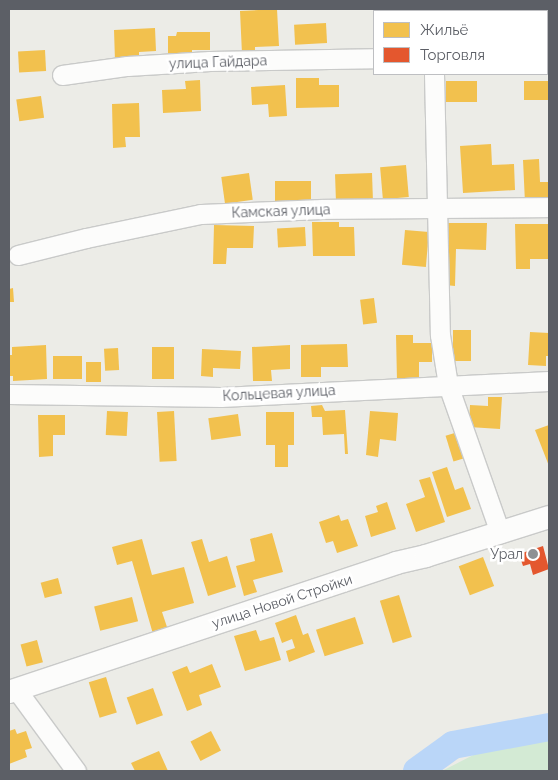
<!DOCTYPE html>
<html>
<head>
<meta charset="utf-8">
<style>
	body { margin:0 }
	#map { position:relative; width:558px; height:780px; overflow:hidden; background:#ecece7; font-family:Raleway,sans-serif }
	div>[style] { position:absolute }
	.green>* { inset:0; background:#d3ead4 }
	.homes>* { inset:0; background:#f2c14e; transform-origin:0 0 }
	.shops>* { inset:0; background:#e4572e }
	.river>* { height:28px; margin:-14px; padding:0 14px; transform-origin:14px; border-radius:14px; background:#bad6f8 }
	.roads { filter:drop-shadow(1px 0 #c9cac9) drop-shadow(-1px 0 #c9cac9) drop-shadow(0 1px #c9cac9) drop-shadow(0 -1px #c9cac9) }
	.minor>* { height:19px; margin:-9.5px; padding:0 9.5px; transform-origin:9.5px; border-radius:9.5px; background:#fcfcfb }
	.tertiary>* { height:22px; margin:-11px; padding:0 11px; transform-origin:11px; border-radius:11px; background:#fcfcfb }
	.dots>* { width:14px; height:14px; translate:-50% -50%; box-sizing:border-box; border:2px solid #fff; border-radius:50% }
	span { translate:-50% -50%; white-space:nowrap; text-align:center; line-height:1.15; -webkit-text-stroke:5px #fff; paint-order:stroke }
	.street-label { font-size:14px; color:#5c5f66 }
	.poi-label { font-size:14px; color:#5c5f66 }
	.right { translate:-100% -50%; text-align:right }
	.frame { position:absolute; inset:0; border:10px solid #5c5f66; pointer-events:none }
	.legend { position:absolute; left:373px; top:10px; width:175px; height:65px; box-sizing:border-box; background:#fff; border:1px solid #bebfc2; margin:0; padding:6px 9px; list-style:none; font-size:15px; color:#5c5f66 }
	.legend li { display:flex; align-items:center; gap:10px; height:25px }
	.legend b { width:25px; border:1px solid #bebfc2 }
</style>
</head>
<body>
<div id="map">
	<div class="green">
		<i style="clip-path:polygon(549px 735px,549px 771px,442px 771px,485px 749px,495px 749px,499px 740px)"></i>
	</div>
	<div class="homes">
		<i style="clip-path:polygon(277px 9px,279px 46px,255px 47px,255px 53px,242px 54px,240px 11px)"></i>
		<i style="left:394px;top:9px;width:20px;height:2px"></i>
		<i style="clip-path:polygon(517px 9px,549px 9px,549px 32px,547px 32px,547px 11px,517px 11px)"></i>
		<i style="left:326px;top:23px;width:20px;height:32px;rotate:87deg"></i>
		<i style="clip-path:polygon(155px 28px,156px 51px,139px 52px,139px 60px,115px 61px,114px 30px)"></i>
		<i style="clip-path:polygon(177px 32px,210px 32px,210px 50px,192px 50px,192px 57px,168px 57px,168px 36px,176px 36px)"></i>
		<i style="left:45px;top:50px;width:21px;height:27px;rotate:87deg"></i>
		<i style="clip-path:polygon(296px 78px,319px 78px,319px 85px,339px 85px,339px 107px,296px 108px)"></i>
		<i style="clip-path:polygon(200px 80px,201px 111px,163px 113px,162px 90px,186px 89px,185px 81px)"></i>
		<i style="left:446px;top:81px;width:31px;height:21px"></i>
		<i style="left:549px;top:81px;width:19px;height:25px;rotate:90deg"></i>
		<i style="clip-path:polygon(285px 85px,287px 116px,269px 117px,268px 104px,252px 105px,251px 87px)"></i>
		<i style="left:41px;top:96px;width:22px;height:25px;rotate:82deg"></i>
		<i style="clip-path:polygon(139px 103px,140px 137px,125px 137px,126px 147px,113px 148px,112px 104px)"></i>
		<i style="clip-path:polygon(491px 144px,492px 165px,514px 164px,515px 190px,463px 193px,460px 146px)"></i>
		<i style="clip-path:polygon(539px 159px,540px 182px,549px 182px,549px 197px,542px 197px,543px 203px,525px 203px,523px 160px)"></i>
		<i style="left:406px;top:165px;width:32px;height:26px;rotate:85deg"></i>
		<i style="left:249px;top:173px;width:27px;height:28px;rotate:82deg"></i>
		<i style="left:372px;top:173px;width:27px;height:37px;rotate:88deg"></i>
		<i style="left:275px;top:181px;width:36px;height:22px"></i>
		<i style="clip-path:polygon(312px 222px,339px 222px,339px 227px,354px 227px,355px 256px,313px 256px)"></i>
		<i style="clip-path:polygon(447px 223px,487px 223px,486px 250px,456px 249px,455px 286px,445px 285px)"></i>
		<i style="clip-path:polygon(515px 224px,549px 224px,549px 259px,530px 259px,530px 269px,516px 269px)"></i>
		<i style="clip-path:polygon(214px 225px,254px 226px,253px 248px,227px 248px,226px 264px,213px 264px)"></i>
		<i style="left:305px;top:227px;width:19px;height:28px;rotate:87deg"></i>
		<i style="left:405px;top:230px;width:24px;height:35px;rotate:5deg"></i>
		<i style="clip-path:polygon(13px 288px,14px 302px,9px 302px,9px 289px)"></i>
		<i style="left:374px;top:298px;width:25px;height:14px;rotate:83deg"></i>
		<i style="left:453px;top:330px;width:18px;height:31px"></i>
		<i style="clip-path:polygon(530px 332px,549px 333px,549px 356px,546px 356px,546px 366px,528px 365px)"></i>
		<i style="clip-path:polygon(396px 335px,413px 335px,413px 343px,432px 343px,432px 362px,419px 362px,419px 381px,397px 381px)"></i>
		<i style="clip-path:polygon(347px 344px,348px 367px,321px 367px,321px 377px,301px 377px,301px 345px)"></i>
		<i style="clip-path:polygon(46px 345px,47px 379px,13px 381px,13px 376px,9px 376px,9px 355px,12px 355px,12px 347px)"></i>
		<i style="clip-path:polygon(290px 345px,290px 369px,271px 370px,272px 381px,253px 381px,252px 347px)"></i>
		<i style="left:152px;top:347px;width:22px;height:32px"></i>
		<i style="left:118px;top:348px;width:22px;height:14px;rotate:87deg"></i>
		<i style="clip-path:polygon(202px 349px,241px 351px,240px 369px,213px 368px,213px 377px,201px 376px)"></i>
		<i style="left:82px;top:356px;width:23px;height:29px;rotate:90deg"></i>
		<i style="left:86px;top:362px;width:15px;height:20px"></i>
		<i style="clip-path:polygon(488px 397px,502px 397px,500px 429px,469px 427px,470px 405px,488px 406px)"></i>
		<i style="clip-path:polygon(322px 405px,325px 411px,345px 410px,348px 454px,345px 454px,344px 434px,323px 435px,322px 417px,312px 417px,311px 406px)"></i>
		<i style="left:107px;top:411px;width:21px;height:24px;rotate:3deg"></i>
		<i style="left:174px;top:411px;width:50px;height:17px;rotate:87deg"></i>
		<i style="clip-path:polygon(370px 411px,398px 413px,396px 441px,380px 439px,378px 457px,366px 455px)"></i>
		<i style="clip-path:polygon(266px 412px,294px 412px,294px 445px,288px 445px,288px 467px,275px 467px,275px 445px,266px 445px)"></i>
		<i style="left:238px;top:414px;width:22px;height:30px;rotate:82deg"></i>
		<i style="clip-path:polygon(38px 415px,65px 415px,65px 435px,53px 435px,53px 456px,39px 457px)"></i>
		<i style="clip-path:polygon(549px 425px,549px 466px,535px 430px)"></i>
		<i style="left:458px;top:432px;width:27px;height:13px;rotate:73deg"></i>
		<i style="clip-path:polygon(447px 467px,455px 490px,463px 487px,471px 509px,447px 517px,432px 472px)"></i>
		<i style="clip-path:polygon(430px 477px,445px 522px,416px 532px,406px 504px,425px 497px,419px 480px)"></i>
		<i style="clip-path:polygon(387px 502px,396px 529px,371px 537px,365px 516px,378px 512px,376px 506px)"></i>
		<i style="clip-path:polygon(339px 515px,341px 521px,348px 519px,358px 546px,337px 553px,333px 541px,326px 543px,319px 522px)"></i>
		<i style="clip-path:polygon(272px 533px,283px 572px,253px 580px,257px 592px,244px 596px,236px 566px,255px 561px,250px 539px)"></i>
		<i style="clip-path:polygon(142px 539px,152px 575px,184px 567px,194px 603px,162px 612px,168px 630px,153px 634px,132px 561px,117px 565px,112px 547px)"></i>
		<i style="clip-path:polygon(202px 539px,209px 562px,227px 556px,236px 587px,208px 596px,191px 542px)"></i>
		<i style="left:483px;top:557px;width:31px;height:26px;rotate:69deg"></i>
		<i style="left:58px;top:578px;width:16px;height:18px;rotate:75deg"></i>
		<i style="left:399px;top:595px;width:44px;height:20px;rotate:73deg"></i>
		<i style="left:132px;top:597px;width:25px;height:39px;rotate:76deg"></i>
		<i style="clip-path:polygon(296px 615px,303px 635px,308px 633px,315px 652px,289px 662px,286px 651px,295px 648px,292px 639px,282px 643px,275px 623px)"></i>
		<i style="left:355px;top:617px;width:28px;height:41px;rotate:72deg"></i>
		<i style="clip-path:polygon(256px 630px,260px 641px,274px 637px,281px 660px,245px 671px,234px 636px)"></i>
		<i style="left:37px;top:640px;width:23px;height:17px;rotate:75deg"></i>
		<i style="clip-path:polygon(212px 664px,221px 687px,199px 695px,202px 705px,187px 711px,172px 672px,187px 666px,190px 673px)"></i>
		<i style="left:106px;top:677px;width:37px;height:18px;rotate:73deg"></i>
		<i style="left:153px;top:688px;width:29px;height:28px;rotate:70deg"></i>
		<i style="clip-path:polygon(15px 729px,17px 734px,26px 731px,32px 748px,25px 750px,27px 757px,9px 764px,9px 731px)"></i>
		<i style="left:211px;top:731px;width:22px;height:23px;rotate:63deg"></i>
		<i style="clip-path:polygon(159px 751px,168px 771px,135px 771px,131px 763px)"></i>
	</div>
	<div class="shops">
		<i style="clip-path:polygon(543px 546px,549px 569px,533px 575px,530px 564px,523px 566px,519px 554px)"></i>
	</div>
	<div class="river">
		<i style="left:417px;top:771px;width:44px;rotate:-35.8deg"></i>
		<i style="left:453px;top:745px;width:98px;rotate:-10.6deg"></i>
	</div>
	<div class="roads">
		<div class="minor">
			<i style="left:437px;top:11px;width:2px;rotate:-90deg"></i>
			<i style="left:547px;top:55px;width:2px"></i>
			<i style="left:434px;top:74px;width:261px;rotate:88.7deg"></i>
			<i style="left:440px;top:335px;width:51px;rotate:80.9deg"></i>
			<i style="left:448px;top:385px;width:157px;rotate:70.6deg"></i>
			<i style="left:62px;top:75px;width:66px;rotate:-7.9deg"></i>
			<i style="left:127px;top:66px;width:83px;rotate:-3.4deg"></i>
			<i style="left:210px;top:61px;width:164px;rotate:-1deg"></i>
			<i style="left:18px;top:255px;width:70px;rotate:-14deg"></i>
			<i style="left:86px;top:238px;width:117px;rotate:-11.8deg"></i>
			<i style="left:201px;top:214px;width:121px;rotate:-2.4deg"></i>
			<i style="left:322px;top:209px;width:227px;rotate:-0.5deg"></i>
			<i style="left:9px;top:394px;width:212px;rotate:0.8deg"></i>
			<i style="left:221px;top:397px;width:328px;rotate:-2.8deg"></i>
			<i style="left:16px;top:689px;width:102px;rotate:53.8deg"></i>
		</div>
		<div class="tertiary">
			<i style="left:9px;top:692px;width:408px;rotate:-18.4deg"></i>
			<i style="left:396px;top:563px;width:31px;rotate:-13deg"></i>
			<i style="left:426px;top:556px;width:129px;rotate:-17.6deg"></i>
		</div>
	</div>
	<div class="dots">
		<i style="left:533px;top:554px;background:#8e9093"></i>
	</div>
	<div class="street-label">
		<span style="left:218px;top:62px;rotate:-2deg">улица Гайдара</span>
		<span style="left:281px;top:211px;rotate:-2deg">Камская улица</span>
		<span style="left:279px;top:393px;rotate:-3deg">Кольцевая улица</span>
		<span style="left:282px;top:601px;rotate:-18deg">улица Новой Стройки</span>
	</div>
	<div class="poi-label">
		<span class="right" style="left:523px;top:554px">Урал</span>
	</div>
	<div class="frame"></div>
	<ul class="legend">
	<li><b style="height:14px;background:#f2c14e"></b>Жильё</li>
	<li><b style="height:14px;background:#e4572e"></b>Торговля</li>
	</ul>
</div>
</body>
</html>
